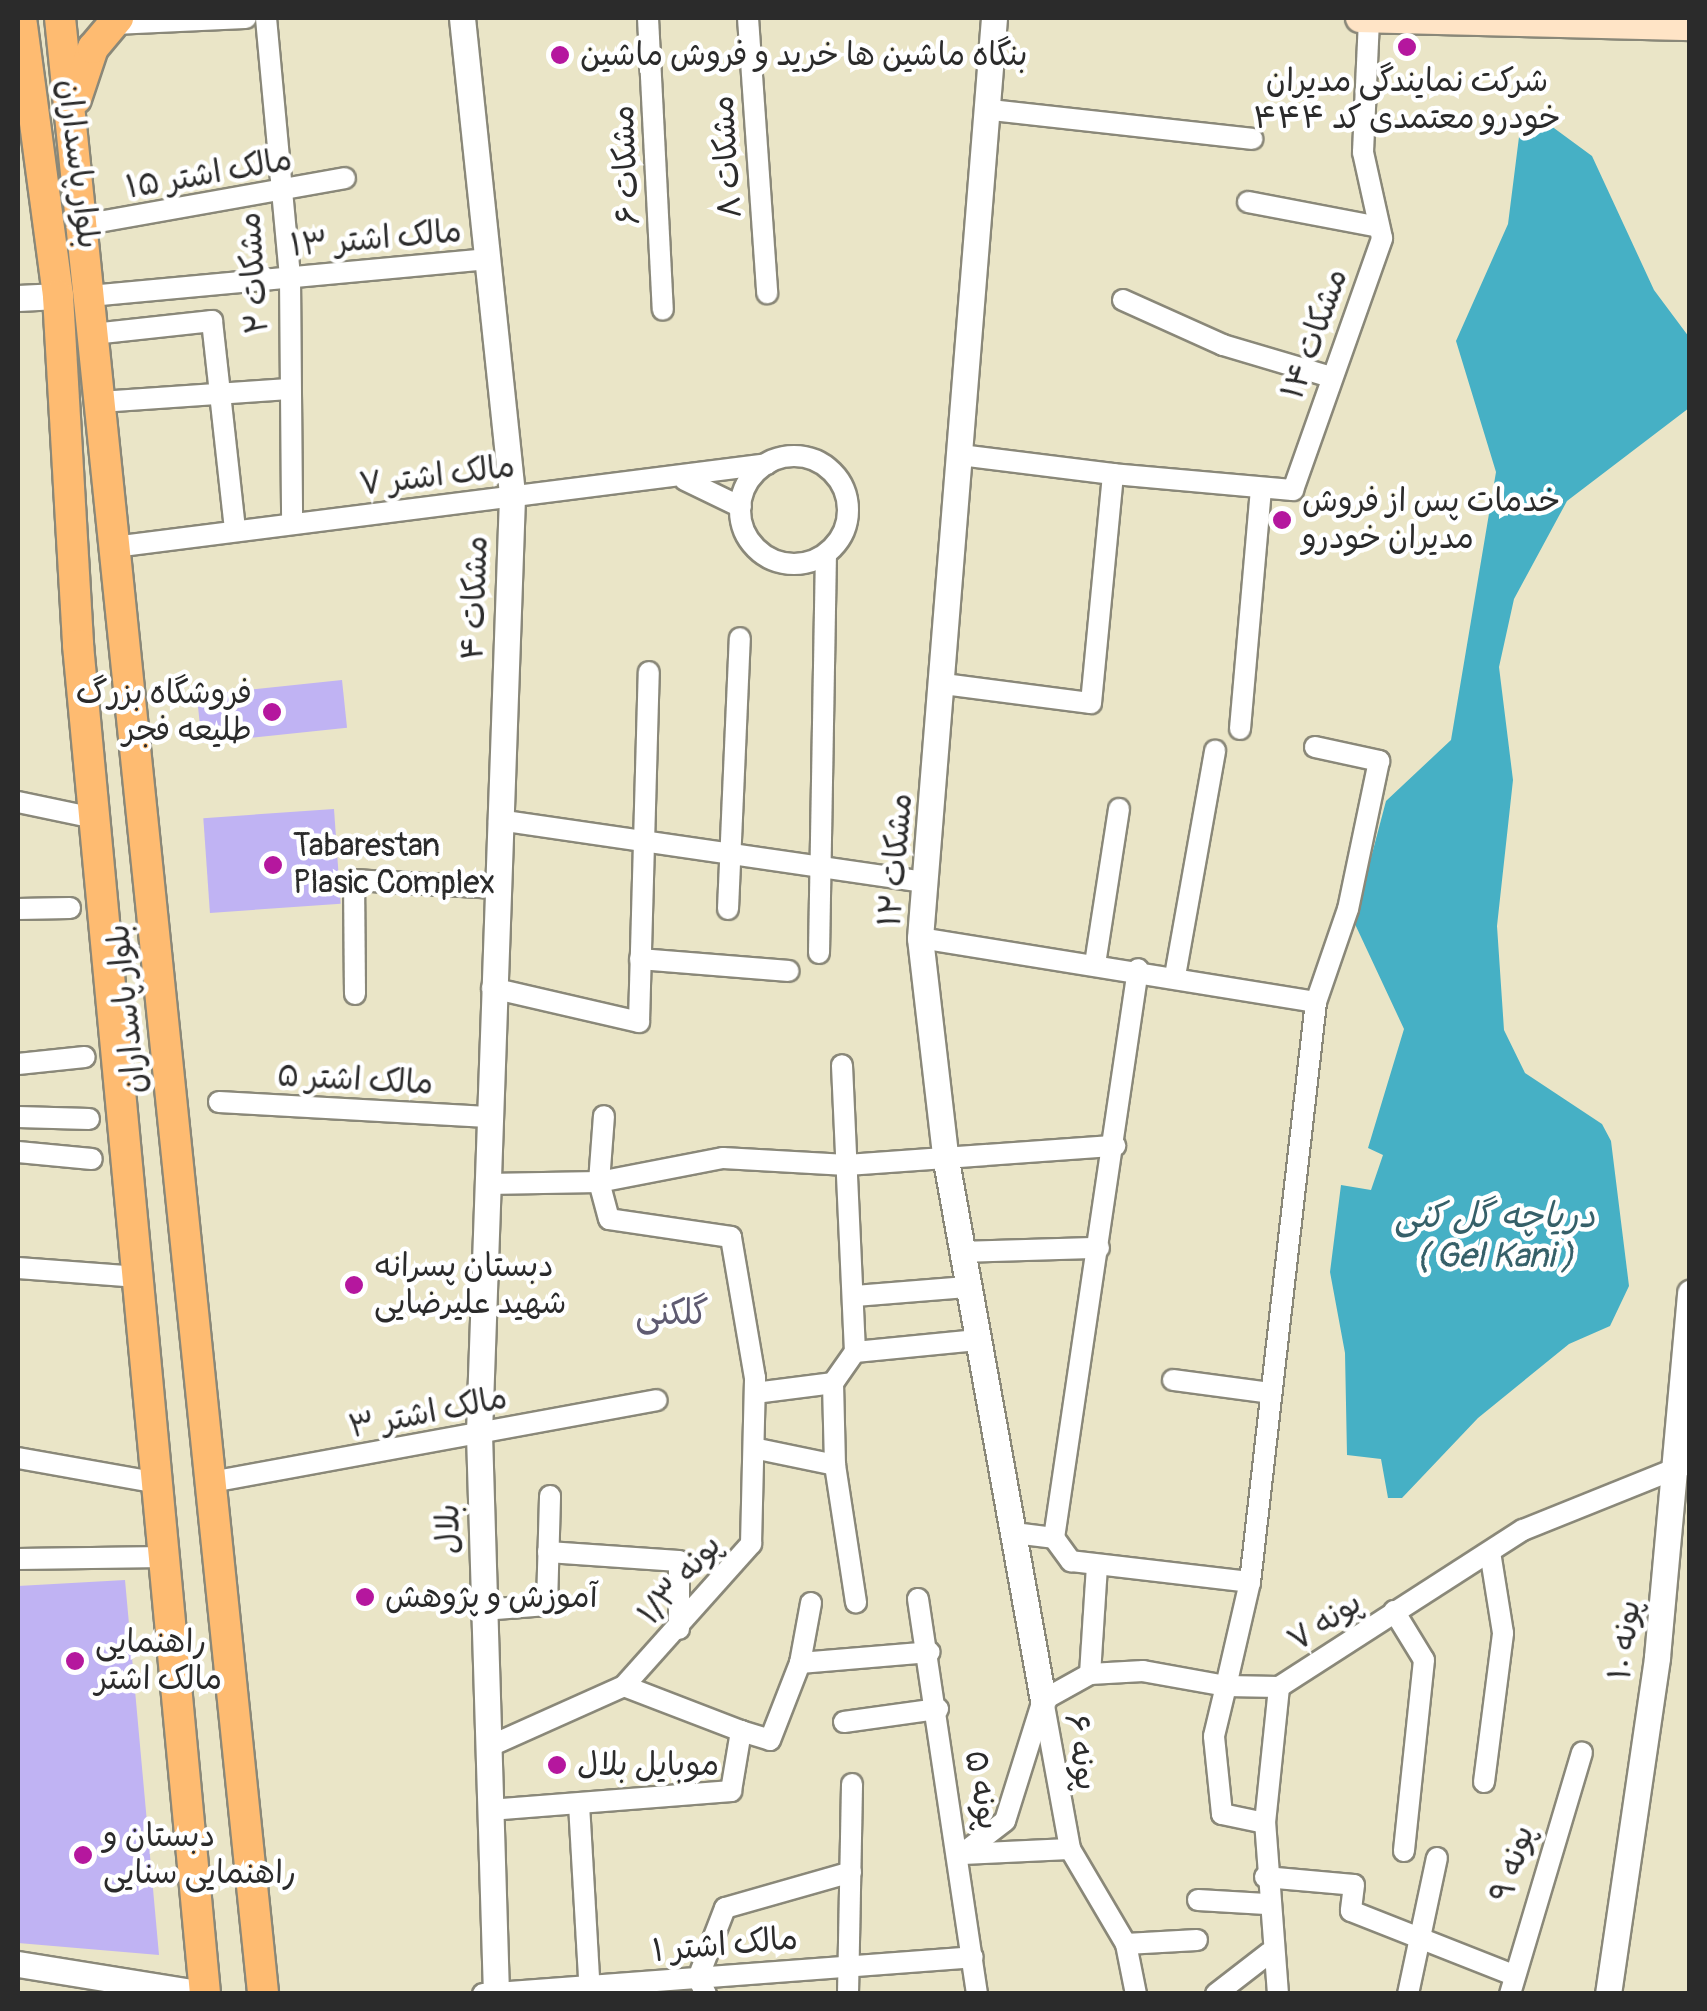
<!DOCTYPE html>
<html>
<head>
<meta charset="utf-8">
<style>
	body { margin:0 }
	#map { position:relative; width:1707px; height:2011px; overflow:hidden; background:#eae5c7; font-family:Pangolin,"Playpen Sans Arabic",sans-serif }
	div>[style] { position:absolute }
	.water>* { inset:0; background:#46b0c5 }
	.building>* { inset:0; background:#c0b3f3; transform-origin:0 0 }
	.roads { filter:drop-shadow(2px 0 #8a8879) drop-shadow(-2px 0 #8a8879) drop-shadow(0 2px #8a8879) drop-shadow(0 -2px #8a8879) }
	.minor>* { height:20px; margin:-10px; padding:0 10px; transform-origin:10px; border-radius:10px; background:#fff }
	.minor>.ring { margin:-10px; padding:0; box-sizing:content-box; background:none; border:20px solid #fff; border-radius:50% }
	.tertiary>* { height:25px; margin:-12.5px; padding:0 12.5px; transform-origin:12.5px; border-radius:12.5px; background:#fff }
	.secondary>* { height:28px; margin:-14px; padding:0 14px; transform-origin:14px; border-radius:14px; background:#ffe4c6 }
	.primary>* { height:30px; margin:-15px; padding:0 15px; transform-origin:15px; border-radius:15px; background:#febb71 }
	.dots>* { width:28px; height:28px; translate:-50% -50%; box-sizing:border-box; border:5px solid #fff; border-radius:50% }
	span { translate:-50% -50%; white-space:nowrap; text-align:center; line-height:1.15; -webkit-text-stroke:9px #fff; paint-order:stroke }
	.poi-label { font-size:32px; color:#2b2b2b }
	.left { translate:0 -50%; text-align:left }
	.right { translate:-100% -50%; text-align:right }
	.street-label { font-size:32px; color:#2b2b2b }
	.water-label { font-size:35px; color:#366069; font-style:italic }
	.neighbourhood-label { font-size:35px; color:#5f5b71 }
	.frame { position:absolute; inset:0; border:20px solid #2b2b2b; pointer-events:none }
</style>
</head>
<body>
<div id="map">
	<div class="water">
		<i style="clip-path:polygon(1543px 120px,1592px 156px,1654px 290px,1689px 337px,1689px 408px,1567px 501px,1514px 599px,1499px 667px,1513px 780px,1497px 926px,1504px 1030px,1525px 1073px,1602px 1124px,1611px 1141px,1629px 1286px,1610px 1326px,1569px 1344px,1478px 1418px,1402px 1498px,1388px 1498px,1381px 1459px,1347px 1455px,1345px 1353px,1330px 1272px,1341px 1185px,1371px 1190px,1383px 1155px,1368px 1148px,1404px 1029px,1354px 922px,1386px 801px,1451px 740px,1496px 472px,1456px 341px,1508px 224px,1519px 137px)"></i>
	</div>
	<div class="building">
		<i style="left:342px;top:680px;width:48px;height:146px;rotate:84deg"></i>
		<i style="left:334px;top:809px;width:95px;height:131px;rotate:86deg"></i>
		<i style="clip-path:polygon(125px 1580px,159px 1955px,18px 1943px,18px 1586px)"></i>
	</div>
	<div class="roads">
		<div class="minor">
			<i style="left:266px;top:18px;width:261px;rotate:84.7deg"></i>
			<i style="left:290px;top:278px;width:246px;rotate:89.5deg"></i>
			<i style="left:648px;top:18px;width:292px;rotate:87.1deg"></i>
			<i style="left:748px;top:18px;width:276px;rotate:86deg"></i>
			<i style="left:113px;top:24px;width:133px;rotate:-2.6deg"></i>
			<i style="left:991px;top:110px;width:263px;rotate:6.3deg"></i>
			<i style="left:1248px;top:202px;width:133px;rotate:10.8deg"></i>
			<i style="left:82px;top:225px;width:267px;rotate:-10.1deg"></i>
			<i style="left:89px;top:296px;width:402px;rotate:-5.3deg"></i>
			<i style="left:1123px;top:300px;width:110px;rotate:24.2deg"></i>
			<i style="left:1223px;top:345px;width:113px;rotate:16.5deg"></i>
			<i style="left:93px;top:334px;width:120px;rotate:-6.2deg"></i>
			<i style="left:212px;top:321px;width:211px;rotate:83.7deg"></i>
			<i style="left:99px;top:402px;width:191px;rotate:-3.9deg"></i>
			<i class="ring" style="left:740px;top:456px;width:88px;height:88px"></i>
			<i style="left:1113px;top:474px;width:181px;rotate:5.1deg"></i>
			<i style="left:1293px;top:490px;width:267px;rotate:-70.5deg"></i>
			<i style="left:1382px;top:238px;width:88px;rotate:-102.5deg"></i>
			<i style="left:1363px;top:152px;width:134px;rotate:-87.4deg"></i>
			<i style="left:685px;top:480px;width:62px;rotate:25.7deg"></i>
			<i style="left:114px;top:547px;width:658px;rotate:-7.24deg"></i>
			<i style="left:944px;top:684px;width:148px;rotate:7.4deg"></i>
			<i style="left:1091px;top:703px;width:230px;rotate:-84.5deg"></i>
			<i style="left:1113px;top:474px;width:154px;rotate:-172.9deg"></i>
			<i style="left:1240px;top:729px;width:240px;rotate:-85deg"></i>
			<i style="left:1315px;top:747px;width:66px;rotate:12.3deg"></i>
			<i style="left:1379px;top:761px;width:151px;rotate:101.8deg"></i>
			<i style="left:1348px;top:909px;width:98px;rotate:109deg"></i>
			<i style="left:18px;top:802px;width:78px;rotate:11.9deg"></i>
			<i style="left:499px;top:820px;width:430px;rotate:8.3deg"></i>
			<i style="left:18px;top:909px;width:52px;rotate:-1.1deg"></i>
			<i style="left:728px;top:909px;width:271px;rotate:-87.5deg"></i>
			<i style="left:920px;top:938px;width:401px;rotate:9.2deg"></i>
			<i style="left:1316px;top:1002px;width:584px;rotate:96.49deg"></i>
			<i style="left:1250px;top:1582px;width:107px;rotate:103deg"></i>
			<i style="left:1226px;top:1686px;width:84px;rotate:-169.8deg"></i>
			<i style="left:1143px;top:1671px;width:53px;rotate:176.8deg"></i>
			<i style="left:1090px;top:1674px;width:54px;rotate:151deg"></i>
			<i style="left:819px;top:953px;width:399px;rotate:-89deg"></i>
			<i style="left:640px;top:959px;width:149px;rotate:4.6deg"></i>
			<i style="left:1095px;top:964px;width:157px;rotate:-81.2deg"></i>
			<i style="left:1175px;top:976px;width:229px;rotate:-79.9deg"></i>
			<i style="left:492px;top:988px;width:151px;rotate:13deg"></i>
			<i style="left:639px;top:1022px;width:350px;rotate:-88.4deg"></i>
			<i style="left:355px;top:994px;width:114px;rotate:-90.5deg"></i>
			<i style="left:354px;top:880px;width:142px;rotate:3.2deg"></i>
			<i style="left:18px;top:1064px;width:67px;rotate:-6deg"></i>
			<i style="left:219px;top:1102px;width:269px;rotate:3.2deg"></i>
			<i style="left:18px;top:1117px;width:71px;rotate:1.6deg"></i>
			<i style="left:18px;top:1152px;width:74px;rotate:5.4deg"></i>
			<i style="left:487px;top:1184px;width:112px;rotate:-1deg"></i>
			<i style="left:599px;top:1182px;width:126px;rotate:-11deg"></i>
			<i style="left:723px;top:1158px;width:124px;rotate:3.2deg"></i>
			<i style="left:847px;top:1165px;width:269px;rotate:-4.1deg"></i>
			<i style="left:961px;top:1252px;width:138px;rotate:-1.7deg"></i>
			<i style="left:18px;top:1268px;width:121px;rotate:4.3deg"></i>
			<i style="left:855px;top:1296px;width:112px;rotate:-4.6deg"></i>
			<i style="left:855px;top:1352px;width:123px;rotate:-5.6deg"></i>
			<i style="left:1173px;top:1380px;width:99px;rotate:7.6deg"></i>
			<i style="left:755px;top:1393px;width:79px;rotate:-7.3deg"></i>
			<i style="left:758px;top:1449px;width:79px;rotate:11.7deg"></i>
			<i style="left:835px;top:1465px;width:82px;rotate:-91.4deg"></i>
			<i style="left:833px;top:1383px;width:38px;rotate:-55deg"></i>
			<i style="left:855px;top:1352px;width:287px;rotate:-92.6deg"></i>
			<i style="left:18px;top:1458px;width:142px;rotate:10.1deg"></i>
			<i style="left:835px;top:1465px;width:139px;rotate:81.3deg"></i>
			<i style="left:211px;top:1482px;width:453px;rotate:-10.4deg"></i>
			<i style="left:1014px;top:1533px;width:40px;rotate:7.1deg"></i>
			<i style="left:1054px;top:1538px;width:575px;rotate:-81.6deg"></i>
			<i style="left:1054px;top:1538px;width:29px;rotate:54deg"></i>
			<i style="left:1071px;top:1561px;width:180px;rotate:6.7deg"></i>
			<i style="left:548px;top:1552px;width:131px;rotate:3.9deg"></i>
			<i style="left:679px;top:1561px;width:68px;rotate:90deg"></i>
			<i style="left:18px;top:1559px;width:147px;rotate:-0.8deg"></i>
			<i style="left:918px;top:1599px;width:399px;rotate:81.5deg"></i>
			<i style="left:483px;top:1610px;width:64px;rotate:-4.5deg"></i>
			<i style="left:547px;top:1605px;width:109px;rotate:-88.4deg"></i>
			<i style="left:1394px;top:1611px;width:57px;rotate:58.5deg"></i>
			<i style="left:1424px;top:1660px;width:192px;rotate:96deg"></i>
			<i style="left:800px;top:1663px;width:130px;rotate:-4.8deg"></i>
			<i style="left:1090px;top:1674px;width:108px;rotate:-86.3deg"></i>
			<i style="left:1043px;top:1700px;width:151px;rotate:79.7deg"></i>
			<i style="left:1070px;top:1849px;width:110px;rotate:59.5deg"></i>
			<i style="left:1126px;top:1944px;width:51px;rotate:78.7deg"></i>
			<i style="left:844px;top:1722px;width:95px;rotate:-7.9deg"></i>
			<i style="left:741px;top:1731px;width:30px;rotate:17deg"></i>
			<i style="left:770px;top:1740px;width:83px;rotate:-68.7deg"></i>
			<i style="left:800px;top:1663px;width:61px;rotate:-79.6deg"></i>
			<i style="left:490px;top:1746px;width:147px;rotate:-24.1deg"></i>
			<i style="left:624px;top:1686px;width:191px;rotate:-48.2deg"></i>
			<i style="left:751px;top:1544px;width:166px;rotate:-88.6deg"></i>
			<i style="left:755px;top:1378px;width:143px;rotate:-99.7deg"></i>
			<i style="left:731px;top:1237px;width:123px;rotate:-171.6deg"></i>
			<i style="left:609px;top:1219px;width:38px;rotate:-105deg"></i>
			<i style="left:599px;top:1182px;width:66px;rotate:-85.7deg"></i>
			<i style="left:1484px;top:1782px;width:150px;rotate:-82.7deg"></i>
			<i style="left:1503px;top:1633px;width:82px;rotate:-99.1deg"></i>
			<i style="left:579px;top:1804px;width:190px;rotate:86.7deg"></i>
			<i style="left:490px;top:1810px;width:242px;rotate:-4.5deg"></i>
			<i style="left:731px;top:1791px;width:61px;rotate:-80.5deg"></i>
			<i style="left:741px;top:1731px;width:125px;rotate:-159deg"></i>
			<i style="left:1265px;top:1823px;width:44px;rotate:-168.2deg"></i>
			<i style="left:1222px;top:1814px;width:78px;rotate:-95.9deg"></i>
			<i style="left:1214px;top:1736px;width:51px;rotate:-76.5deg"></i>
			<i style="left:1226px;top:1686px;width:53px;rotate:1.1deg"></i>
			<i style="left:962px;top:1854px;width:54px;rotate:-37.5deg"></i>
			<i style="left:1005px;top:1821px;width:124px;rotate:-72.6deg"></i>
			<i style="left:962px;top:1854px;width:108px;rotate:-2.7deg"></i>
			<i style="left:1265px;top:1877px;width:89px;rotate:5.1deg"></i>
			<i style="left:1354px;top:1885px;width:26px;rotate:97deg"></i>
			<i style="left:1351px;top:1911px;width:169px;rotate:21.5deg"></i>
			<i style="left:1198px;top:1900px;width:68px;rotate:3.4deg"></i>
			<i style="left:1126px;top:1944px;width:71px;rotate:-3.2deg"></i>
			<i style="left:483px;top:1994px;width:491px;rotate:-4.3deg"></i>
			<i style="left:706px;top:1994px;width:18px;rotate:-117deg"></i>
			<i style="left:698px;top:1978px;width:75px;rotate:-68.9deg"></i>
			<i style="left:725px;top:1908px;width:131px;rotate:-15.9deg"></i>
			<i style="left:848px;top:1994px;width:210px;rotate:-88.9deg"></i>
			<i style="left:1216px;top:1994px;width:67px;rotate:-37.7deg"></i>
			<i style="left:1278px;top:1994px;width:171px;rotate:-94.3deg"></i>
			<i style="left:1265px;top:1823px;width:137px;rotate:-84.1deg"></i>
			<i style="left:1279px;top:1687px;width:290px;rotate:-32.8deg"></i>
			<i style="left:1523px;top:1530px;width:180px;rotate:-21.9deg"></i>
			<i style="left:1408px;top:1994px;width:139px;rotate:-78deg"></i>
			<i style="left:1510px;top:1994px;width:252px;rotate:-73.4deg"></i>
		</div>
		<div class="tertiary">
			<i style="left:462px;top:18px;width:482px;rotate:84deg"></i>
			<i style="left:512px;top:497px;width:938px;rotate:92.02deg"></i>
			<i style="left:479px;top:1434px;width:560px;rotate:88.26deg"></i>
			<i style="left:994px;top:18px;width:923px;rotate:94.6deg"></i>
			<i style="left:920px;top:938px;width:218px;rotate:83.4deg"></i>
			<i style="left:945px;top:1155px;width:554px;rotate:79.81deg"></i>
			<i style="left:18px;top:298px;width:40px;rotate:-2.9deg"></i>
			<i style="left:18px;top:1964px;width:187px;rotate:9.2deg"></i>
			<i style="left:1608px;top:1994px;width:341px;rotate:-81.7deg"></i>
			<i style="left:1657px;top:1657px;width:366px;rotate:-84.8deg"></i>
		</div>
		<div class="secondary">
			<i style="left:1360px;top:18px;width:330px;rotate:1.4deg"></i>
		</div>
		<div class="primary">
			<i style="left:21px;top:18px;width:280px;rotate:82.4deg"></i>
			<i style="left:58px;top:296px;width:350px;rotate:86.7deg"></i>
			<i style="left:78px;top:645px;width:1355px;rotate:84.62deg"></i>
			<i style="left:60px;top:18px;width:1986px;rotate:84.13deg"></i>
			<i style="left:76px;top:99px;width:54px;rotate:-71.6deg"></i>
			<i style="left:93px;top:48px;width:39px;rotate:-50deg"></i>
		</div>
	</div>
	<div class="dots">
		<i style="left:1407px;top:47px;background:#b5179e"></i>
		<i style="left:560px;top:55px;background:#b5179e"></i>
		<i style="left:1282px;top:520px;background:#b5179e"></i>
		<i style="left:272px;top:712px;background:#b5179e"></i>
		<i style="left:273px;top:865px;background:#b5179e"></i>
		<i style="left:354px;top:1285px;background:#b5179e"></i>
		<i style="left:365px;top:1597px;background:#b5179e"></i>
		<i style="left:75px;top:1661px;background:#b5179e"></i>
		<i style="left:557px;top:1765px;background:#b5179e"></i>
		<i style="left:83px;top:1855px;background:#b5179e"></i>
	</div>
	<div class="poi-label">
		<span class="left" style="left:580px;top:55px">بنگاه ماشین ها خرید و فروش ماشین</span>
		<span style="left:1407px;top:100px">شرکت نمایندگی مدیران<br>خودرو معتمدی کد ۴۴۴</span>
		<span class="left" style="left:1302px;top:520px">خدمات پس از فروش<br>مدیران خودرو</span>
		<span class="right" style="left:252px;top:712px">فروشگاه بزرگ<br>طلیعه فجر</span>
		<span class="left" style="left:293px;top:865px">Tabarestan<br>Plasic Complex</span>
		<span class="left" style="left:374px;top:1285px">دبستان پسرانه<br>شهید علیرضایی</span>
		<span class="left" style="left:385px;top:1597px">آموزش و پژوهش</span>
		<span class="left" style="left:95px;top:1661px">راهنمایی<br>مالک اشتر</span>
		<span class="left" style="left:577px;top:1765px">موبایل بلال</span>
		<span class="left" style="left:103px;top:1855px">دبستان و<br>راهنمایی سنایی</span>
	</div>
	<div class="street-label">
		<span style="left:727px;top:157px;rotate:-94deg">مشکات ۸</span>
		<span style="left:78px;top:164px;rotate:83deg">بلوار پاسداران</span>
		<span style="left:626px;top:165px;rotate:-93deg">مشکات ۶</span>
		<span style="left:209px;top:174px;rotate:-10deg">مالک اشتر ۱۵</span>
		<span style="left:376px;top:239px;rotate:-5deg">مالک اشتر ۱۳</span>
		<span style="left:254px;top:273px;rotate:-94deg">مشکات ۲</span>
		<span style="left:1315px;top:334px;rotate:-70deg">مشکات ۱۴</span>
		<span style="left:437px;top:476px;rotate:-7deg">مالک اشتر ۷</span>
		<span style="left:475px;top:598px;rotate:-88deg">مشکات ۴</span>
		<span style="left:896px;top:860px;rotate:-85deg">مشکات ۱۲</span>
		<span style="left:127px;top:1009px;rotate:-96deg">بلوار پاسداران</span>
		<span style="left:355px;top:1080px;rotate:3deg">مالک اشتر ۵</span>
		<span style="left:428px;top:1413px;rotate:-11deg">مالک اشتر ۳</span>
		<span style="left:449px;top:1529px;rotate:-91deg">بلال</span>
		<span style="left:680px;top:1580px;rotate:-49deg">پونه ۱/۳</span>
		<span style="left:1325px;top:1622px;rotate:-34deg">پونه ۷</span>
		<span style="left:1625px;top:1640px;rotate:-83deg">پونه ۱۰</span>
		<span style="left:1081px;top:1752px;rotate:81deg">پونه ۶</span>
		<span style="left:982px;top:1790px;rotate:80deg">پونه ۵</span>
		<span style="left:1513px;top:1864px;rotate:-73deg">پونه ۹</span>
		<span style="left:725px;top:1945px;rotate:-5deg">مالک اشتر ۱</span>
	</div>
	<div class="water-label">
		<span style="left:1495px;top:1236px">دریاچه گل کنی<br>( Gel Kani )</span>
	</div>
	<div class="neighbourhood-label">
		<span style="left:672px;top:1313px">گلکنی</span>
	</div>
	<div class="frame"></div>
</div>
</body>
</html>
